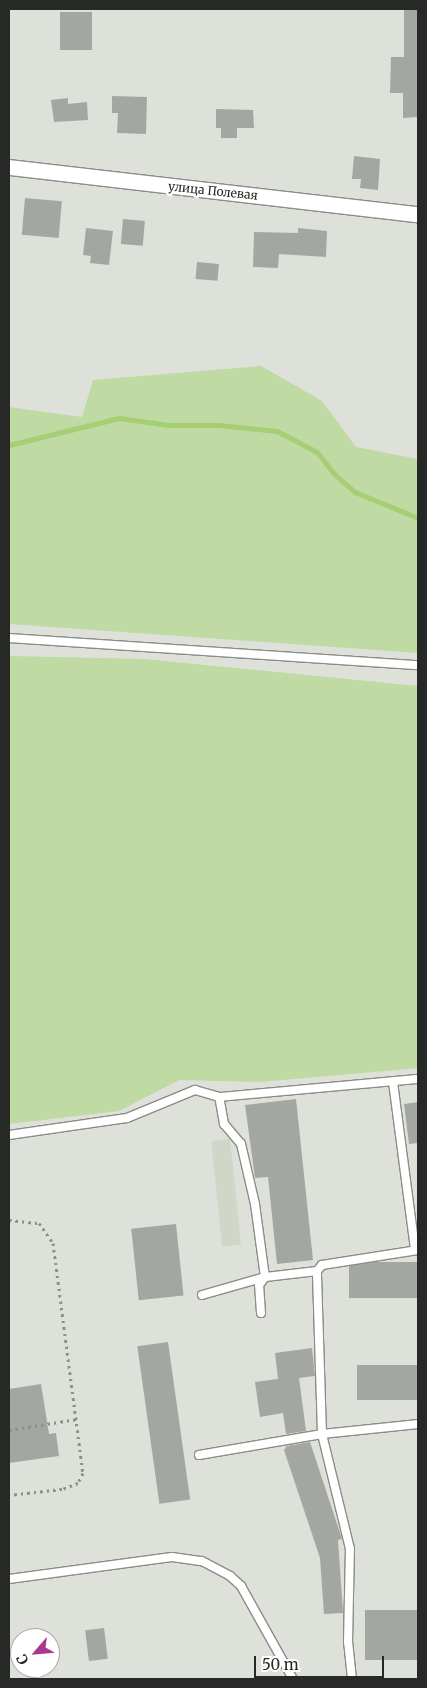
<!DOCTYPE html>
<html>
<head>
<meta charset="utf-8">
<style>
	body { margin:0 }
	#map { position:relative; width:427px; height:1688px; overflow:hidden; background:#dde1da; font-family:Merriweather,serif }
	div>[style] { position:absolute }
	.built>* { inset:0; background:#d0d7c9; transform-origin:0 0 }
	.green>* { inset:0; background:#bfdaa3 }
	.stream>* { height:5px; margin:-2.5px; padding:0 2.5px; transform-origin:2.5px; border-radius:2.5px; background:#a5ce75 }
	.building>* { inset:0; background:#a4a7a1; transform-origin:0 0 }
	.path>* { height:3px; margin-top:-1.5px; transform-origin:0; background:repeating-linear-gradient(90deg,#8c8f8a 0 2.5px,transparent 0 6.5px) }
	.roads { filter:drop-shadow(1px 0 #8a8d87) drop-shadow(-1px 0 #8a8d87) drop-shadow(0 1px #8a8d87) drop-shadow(0 -1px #8a8d87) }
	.service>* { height:8px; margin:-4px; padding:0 4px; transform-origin:4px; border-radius:4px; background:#fff }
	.minor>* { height:15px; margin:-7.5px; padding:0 7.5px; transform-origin:7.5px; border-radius:7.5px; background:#fff }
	span { translate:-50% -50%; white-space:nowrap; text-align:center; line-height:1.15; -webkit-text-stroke:4.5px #fff; paint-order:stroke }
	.street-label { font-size:12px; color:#272926 }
	.frame { position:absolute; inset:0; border:10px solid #272926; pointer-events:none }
	.north { position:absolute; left:10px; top:1628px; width:50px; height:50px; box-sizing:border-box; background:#fff; border:1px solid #a9a9a8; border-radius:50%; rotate:243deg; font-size:14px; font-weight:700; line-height:20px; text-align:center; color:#272926 }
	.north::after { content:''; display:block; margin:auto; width:18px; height:22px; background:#ac378f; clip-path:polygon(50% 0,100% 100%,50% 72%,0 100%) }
	.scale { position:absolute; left:254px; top:1656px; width:130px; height:22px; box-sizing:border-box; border:2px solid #272926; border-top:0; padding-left:6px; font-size:15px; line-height:18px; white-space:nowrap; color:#272926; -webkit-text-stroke:4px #fff; paint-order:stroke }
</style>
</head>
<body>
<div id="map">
	<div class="built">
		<i style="left:230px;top:1139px;width:106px;height:19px;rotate:84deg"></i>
	</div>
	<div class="green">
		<i style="clip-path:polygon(261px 366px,322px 401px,356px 447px,418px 459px,418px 653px,9px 624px,9px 407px,82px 417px,93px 380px)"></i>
		<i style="clip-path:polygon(9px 656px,144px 659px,418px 686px,418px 1068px,260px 1082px,179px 1080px,119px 1111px,9px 1124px)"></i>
	</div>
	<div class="stream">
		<i style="left:9px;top:445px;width:113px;rotate:-13.8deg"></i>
		<i style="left:119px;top:418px;width:50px;rotate:8deg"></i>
		<i style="left:169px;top:425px;width:49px"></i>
		<i style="left:218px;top:425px;width:59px;rotate:5.8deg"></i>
		<i style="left:277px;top:431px;width:45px;rotate:27.7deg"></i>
		<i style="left:317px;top:452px;width:28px;rotate:52deg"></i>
		<i style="left:334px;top:474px;width:28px;rotate:41deg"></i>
		<i style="left:355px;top:492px;width:68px;rotate:22.4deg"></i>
	</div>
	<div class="building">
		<i style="clip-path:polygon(404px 9px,418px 9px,418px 117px,403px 118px,403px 93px,390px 93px,391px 57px,404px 57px)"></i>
		<i style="left:60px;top:12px;width:32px;height:38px"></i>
		<i style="clip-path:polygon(112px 96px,147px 97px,146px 134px,117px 133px,118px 113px,112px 113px)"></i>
		<i style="clip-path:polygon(68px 98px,68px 104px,87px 102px,88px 120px,54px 122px,51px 100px)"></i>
		<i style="clip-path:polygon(216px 109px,253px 110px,254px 128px,237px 128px,237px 138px,221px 138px,221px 128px,216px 128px)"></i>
		<i style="clip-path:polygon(354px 156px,380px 159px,378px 190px,360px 188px,361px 179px,352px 179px)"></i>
		<i style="left:25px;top:198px;width:37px;height:37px;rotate:5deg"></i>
		<i style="left:123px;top:219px;width:22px;height:25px;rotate:5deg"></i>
		<i style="clip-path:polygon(86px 228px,113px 231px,109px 265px,90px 263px,91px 256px,83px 255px)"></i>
		<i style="clip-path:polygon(298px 228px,327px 231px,326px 257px,279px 254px,278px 268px,253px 267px,254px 232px,298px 233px)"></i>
		<i style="left:197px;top:262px;width:22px;height:17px;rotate:5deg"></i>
		<i style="clip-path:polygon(296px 1099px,313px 1260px,277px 1264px,268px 1177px,255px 1178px,245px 1105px)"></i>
		<i style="clip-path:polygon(418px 1102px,418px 1143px,409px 1144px,404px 1104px)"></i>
		<i style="left:176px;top:1224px;width:72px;height:45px;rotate:84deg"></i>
		<i style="left:418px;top:1262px;width:36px;height:69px;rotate:90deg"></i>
		<i style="left:168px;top:1342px;width:159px;height:31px;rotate:82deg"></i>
		<i style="clip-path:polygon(312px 1348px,315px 1376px,299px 1378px,306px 1431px,286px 1434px,283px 1413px,260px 1417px,255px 1382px,278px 1379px,275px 1353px)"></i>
		<i style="left:418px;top:1365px;width:35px;height:61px;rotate:90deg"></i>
		<i style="clip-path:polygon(41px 1384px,49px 1434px,56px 1433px,59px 1456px,9px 1463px,9px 1389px)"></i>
		<i style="clip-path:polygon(310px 1442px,342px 1539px,338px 1540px,343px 1613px,324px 1614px,320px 1558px,284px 1450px,287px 1446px)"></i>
		<i style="left:418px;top:1610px;width:50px;height:53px;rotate:90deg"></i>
		<i style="left:104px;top:1628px;width:31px;height:19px;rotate:83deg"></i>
	</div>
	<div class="path">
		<i style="left:9px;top:1220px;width:30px;rotate:6deg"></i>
		<i style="left:39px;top:1223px;width:24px;rotate:55deg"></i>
		<i style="left:53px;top:1243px;width:232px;rotate:82.6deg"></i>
		<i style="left:83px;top:1473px;width:11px;rotate:117deg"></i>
		<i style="left:78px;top:1483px;width:17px;rotate:159deg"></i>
		<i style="left:62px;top:1489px;width:53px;rotate:173.5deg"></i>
		<i style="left:9px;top:1430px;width:69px;rotate:-9.2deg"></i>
	</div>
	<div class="roads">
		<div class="service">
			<i style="left:9px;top:638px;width:410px;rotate:3.8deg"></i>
			<i style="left:393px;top:1082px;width:169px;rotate:82.5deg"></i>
			<i style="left:9px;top:1135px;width:119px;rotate:-8.2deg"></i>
			<i style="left:127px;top:1118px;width:74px;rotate:-22.4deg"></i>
			<i style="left:195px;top:1090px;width:25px;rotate:16deg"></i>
			<i style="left:317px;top:1271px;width:8px;rotate:-50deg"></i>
			<i style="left:322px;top:1265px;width:97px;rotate:-8.9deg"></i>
			<i style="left:202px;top:1295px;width:66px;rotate:-15.9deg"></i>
			<i style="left:261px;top:1313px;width:28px;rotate:-94deg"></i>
			<i style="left:259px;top:1285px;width:10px;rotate:-53deg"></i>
			<i style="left:199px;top:1455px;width:125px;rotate:-9.7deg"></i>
			<i style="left:322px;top:1434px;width:97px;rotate:-5.9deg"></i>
			<i style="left:9px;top:1579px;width:164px;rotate:-7.7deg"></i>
			<i style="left:172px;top:1557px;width:30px;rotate:8deg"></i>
			<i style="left:202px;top:1561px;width:32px;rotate:28deg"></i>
			<i style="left:230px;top:1576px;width:15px;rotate:42deg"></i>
			<i style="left:241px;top:1586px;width:107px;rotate:60.8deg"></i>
			<i style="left:352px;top:1679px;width:37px;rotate:-96deg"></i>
			<i style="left:348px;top:1642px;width:93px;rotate:-88.8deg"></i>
			<i style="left:350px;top:1549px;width:118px;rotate:-103.7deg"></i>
			<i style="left:322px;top:1434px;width:163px;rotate:-91.8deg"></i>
			<i style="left:317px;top:1271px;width:52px;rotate:173.4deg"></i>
			<i style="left:265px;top:1277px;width:74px;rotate:-97.8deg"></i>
			<i style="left:255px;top:1204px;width:62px;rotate:-103.1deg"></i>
			<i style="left:241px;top:1144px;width:26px;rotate:-130deg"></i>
			<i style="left:224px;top:1124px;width:27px;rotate:-100deg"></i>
			<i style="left:219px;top:1097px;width:200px;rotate:-5.2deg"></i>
		</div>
		<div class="minor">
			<i style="left:9px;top:167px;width:412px;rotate:6.6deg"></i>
		</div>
	</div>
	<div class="street-label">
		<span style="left:213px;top:191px;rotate:6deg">улица Полевая</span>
	</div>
	<div class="frame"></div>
	<div class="north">С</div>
	<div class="scale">50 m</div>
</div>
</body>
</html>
